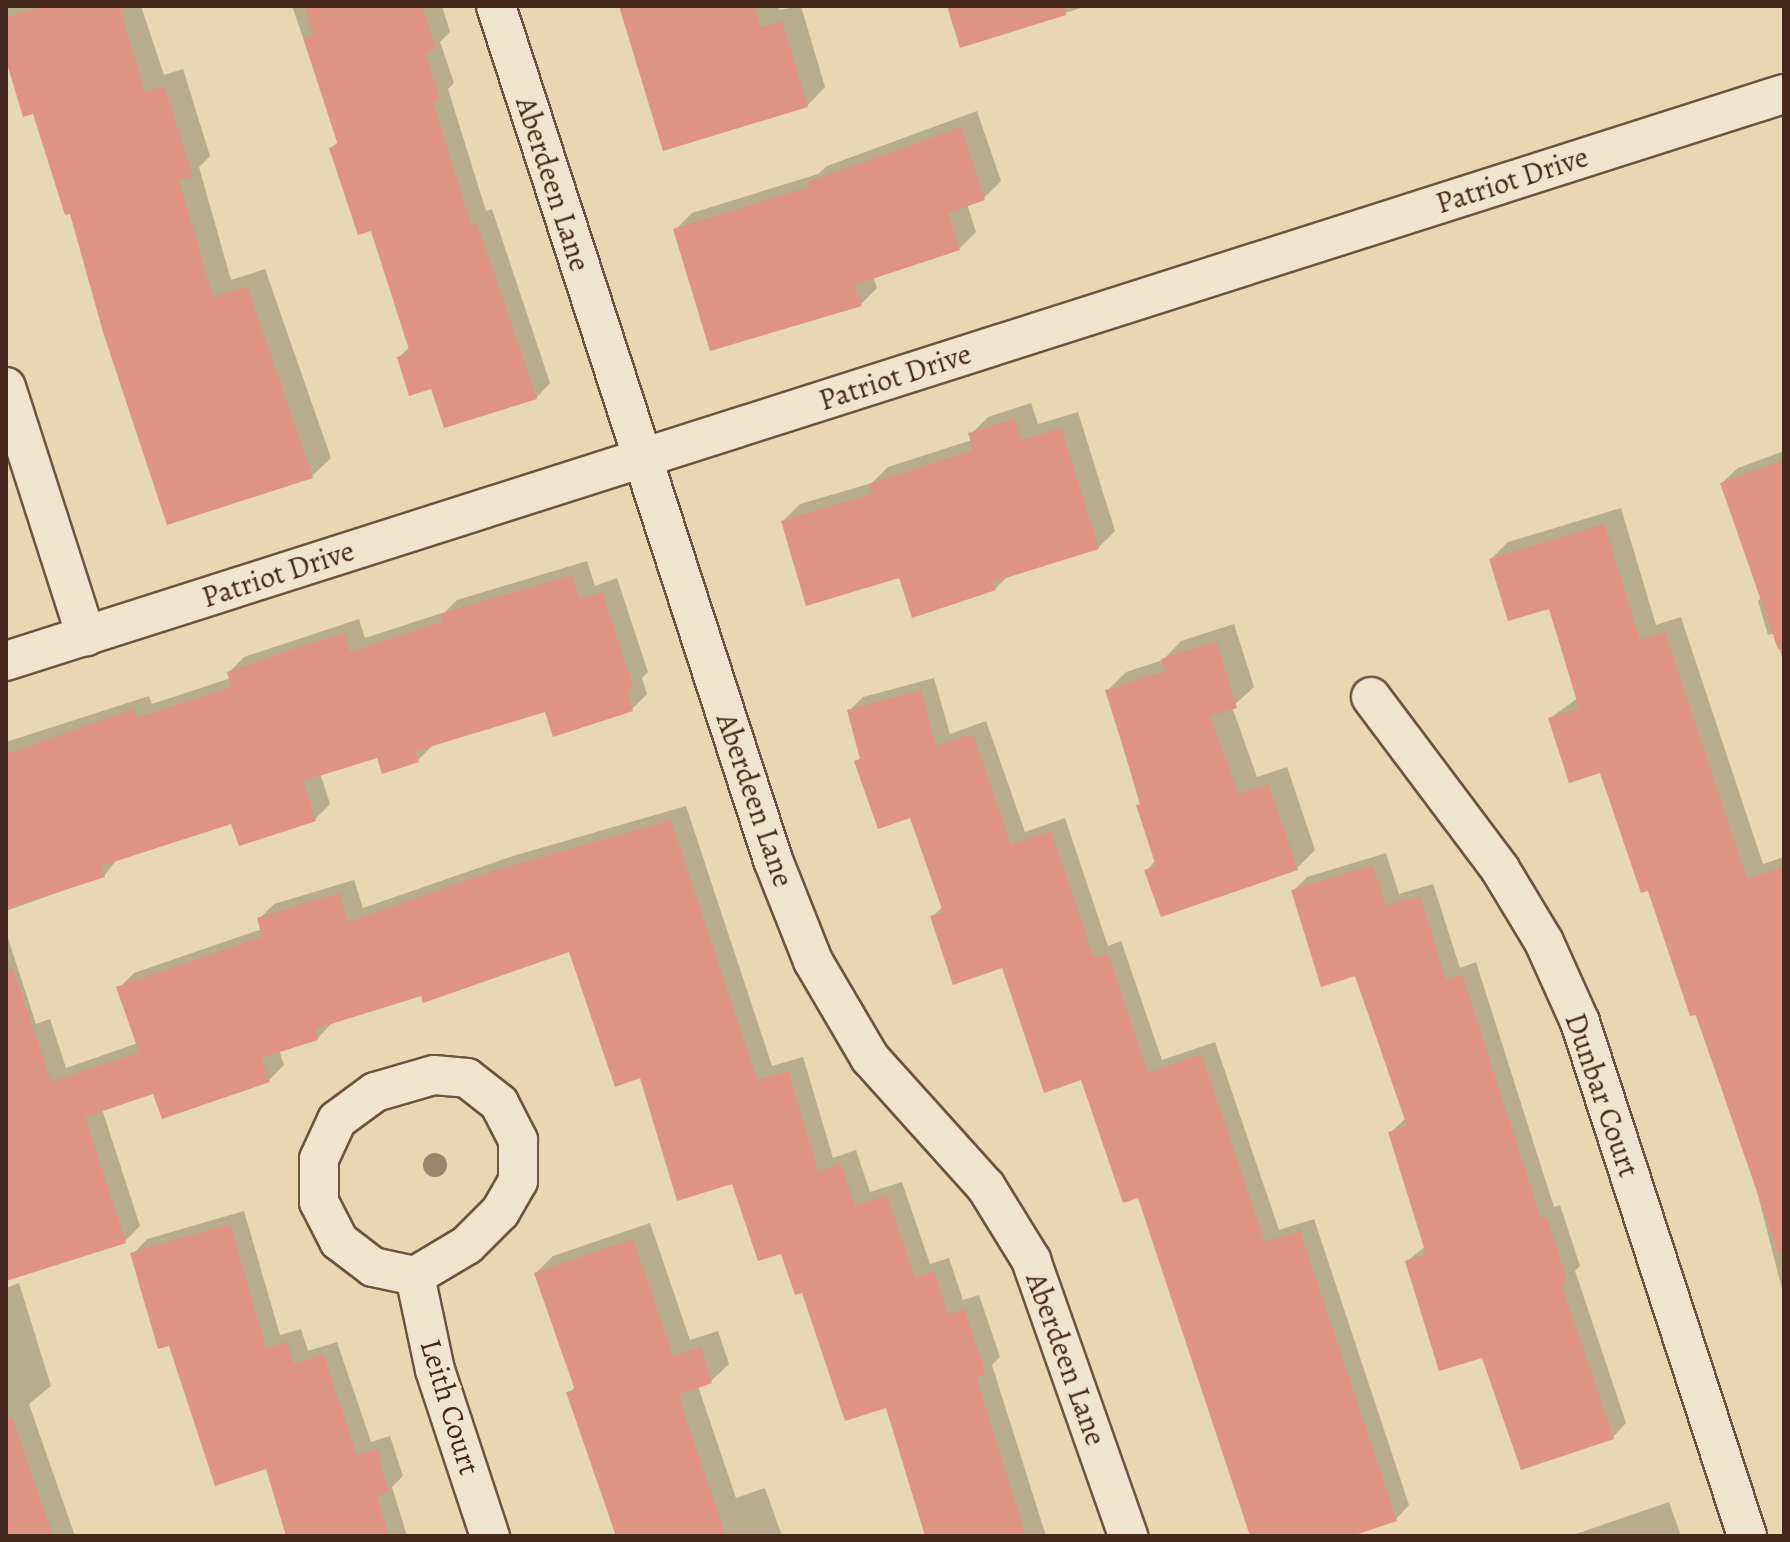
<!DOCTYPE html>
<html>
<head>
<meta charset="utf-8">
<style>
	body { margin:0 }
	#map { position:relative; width:1790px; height:1542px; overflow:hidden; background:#e7d7b3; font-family:Alegreya,serif }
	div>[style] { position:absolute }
	.shadow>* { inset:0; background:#0003 }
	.building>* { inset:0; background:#de9385 }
	.roads { filter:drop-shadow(2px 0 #6d5442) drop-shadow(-2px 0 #6d5442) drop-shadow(0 2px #6d5442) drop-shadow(0 -2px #6d5442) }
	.minor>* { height:38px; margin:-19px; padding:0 19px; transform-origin:19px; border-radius:19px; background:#efe5ce }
	.trees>* { width:24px; height:24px; margin:-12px; border-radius:50%; background:#99876d }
	span { translate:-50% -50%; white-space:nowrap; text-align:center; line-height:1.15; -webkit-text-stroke:8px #efe5ce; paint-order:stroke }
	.street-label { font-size:30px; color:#44281c }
	.frame { position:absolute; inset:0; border:8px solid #44281c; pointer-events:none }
</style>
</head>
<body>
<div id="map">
	<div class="shadow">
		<i style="clip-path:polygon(6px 6px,141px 6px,164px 75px,183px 69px,210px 156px,199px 167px,231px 280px,265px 269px,331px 458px,312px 476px,72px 211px,34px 111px,6px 58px)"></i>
		<i style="clip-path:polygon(292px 6px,442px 6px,450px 32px,440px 42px,454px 83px,448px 89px,486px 211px,492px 209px,550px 383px,536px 398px,433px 386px,399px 357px,410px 347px,372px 229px,331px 148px,339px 141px)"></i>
		<i style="clip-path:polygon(621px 6px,778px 6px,779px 10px,801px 6px,825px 87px,807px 106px)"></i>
		<i style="clip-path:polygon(949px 6px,1087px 6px,962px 45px)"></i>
		<i style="clip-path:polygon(977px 111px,1001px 181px,984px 198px,967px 204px,976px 232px,959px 249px,873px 276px,877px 288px,860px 305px,675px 230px,692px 213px,818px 174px,827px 166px)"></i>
		<i style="clip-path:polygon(1031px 403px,1038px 424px,1078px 412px,1115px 531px,1098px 548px,1009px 575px,995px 589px,901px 576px,783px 521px,800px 504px,872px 483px,888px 467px,972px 440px,971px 434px,988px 417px)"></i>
		<i style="clip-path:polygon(1784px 451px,1784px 664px,1775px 633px,1768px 635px,1758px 601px,1762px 597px,1722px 483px,1738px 468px)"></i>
		<i style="clip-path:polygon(1621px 508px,1656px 625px,1681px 617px,1763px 864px,1784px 857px,1784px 1297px,1752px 1172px,1650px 888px,1601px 771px,1550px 718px,1578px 698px,1550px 606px,1491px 559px,1508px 542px)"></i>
		<i style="clip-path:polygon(587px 561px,595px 586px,617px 578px,648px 672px,642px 678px,647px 694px,632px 709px,546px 709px,433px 745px,418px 760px,378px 756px,320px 773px,330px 804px,315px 819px,240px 844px,232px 821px,118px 858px,104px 876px,6px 911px,6px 742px,149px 696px,152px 704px,231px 678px,229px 672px,244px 657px,359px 619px,365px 638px,445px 612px,457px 600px)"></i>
		<i style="clip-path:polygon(1234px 624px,1254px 687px,1232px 707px,1257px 777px,1287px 767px,1315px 850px,1296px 869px,1147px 870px,1156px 860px,1107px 691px,1126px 672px,1163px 660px,1181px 641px)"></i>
		<i style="clip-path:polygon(934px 678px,950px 734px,986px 721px,1025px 832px,1065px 818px,1108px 946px,1121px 941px,1162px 1060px,1215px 1042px,1279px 1230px,1314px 1219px,1409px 1505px,1396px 1519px,1346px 1536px,1253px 1536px,1139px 1195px,1082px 1078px,1003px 966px,932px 917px,943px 906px,912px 815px,857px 761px,862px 756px,849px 711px,863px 697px)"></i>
		<i style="clip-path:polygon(686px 806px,772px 1066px,803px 1057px,833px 1158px,856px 1150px,870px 1192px,902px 1182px,930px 1264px,949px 1258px,963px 1300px,979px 1295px,1000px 1357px,992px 1365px,1046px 1536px,927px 1536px,887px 1405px,733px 1182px,642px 1076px,570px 950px,332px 1023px,317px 1039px,279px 1050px,284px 1065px,269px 1080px,154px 1091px,102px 1109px,140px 1226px,125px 1241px,6px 1279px,6px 932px,36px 1024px,50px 1019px,66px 1068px,138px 1043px,119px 988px,134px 973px,262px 929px,259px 919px,274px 904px,354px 880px,363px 908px,513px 856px)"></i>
		<i style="clip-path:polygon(1386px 853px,1399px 894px,1433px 884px,1460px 968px,1476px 962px,1554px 1207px,1560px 1205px,1580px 1266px,1575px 1271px,1626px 1423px,1613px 1437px,1483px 1355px,1407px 1261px,1426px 1246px,1390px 1133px,1406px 1118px,1357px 974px,1293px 891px,1307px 877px)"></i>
		<i style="clip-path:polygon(244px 1211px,280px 1335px,301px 1329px,308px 1351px,337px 1342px,371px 1442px,390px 1436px,403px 1476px,392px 1487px,407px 1536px,288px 1536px,267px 1467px,170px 1344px,133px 1254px,147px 1239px)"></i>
		<i style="clip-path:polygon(650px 1223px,690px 1340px,718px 1331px,729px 1364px,711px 1381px,698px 1386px,736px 1498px,765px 1488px,782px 1536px,616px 1536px,569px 1393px,576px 1386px,536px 1273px,553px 1256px)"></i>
		<i style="clip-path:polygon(19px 1283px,51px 1386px,29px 1404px,75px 1536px,6px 1536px,6px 1288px)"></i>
		<i style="clip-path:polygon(1669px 1502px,1681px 1536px,1570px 1536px)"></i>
	</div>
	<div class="building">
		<i style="clip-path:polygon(44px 6px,119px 6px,145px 92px,164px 86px,193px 176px,179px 180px,213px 297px,247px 286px,313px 478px,167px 525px,103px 332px,70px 214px,65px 215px,33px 114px,23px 117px,6px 60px,6px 17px)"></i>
		<i style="clip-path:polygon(305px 6px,422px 6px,436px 49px,425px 53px,440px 100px,433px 102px,471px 225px,477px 223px,537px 399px,444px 428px,431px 389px,409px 396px,397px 357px,410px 353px,371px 231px,358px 235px,329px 148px,338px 145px,303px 38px,313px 35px)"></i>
		<i style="clip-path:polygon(619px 6px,754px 6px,761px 27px,782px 21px,808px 107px,663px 151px)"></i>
		<i style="clip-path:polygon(947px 6px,1065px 6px,1066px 15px,960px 48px)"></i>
		<i style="clip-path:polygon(961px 127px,985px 200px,948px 213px,960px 250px,854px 285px,862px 306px,710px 351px,673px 229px,809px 187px,808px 182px)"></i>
		<i style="clip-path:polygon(1014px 419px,1021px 440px,1061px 428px,1099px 549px,993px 582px,996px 590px,912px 618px,899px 578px,806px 606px,781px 521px,872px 494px,869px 484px,973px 450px,968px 433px)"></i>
		<i style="clip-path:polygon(1784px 460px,1784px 648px,1778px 649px,1720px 483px)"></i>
		<i style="clip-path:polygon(1604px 524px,1640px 640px,1665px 632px,1747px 879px,1784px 867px,1784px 1252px,1778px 1253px,1696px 1015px,1690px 1016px,1648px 891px,1641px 893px,1600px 773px,1569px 783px,1548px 718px,1579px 708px,1549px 609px,1508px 621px,1489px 559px)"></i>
		<i style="clip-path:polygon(572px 575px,580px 599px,602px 592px,634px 689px,627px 691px,633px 711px,553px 737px,545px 712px,416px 751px,419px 762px,382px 774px,377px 758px,303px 781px,316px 821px,239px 846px,231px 824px,101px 866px,105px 877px,6px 909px,6px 754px,134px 709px,136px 718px,231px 687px,227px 672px,308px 644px,344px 633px,350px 652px,443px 621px,440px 614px)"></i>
		<i style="clip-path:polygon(1216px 641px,1237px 708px,1210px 716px,1238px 794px,1268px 784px,1298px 870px,1161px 917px,1144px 870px,1156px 866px,1136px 805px,1141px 804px,1105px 690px,1165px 671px,1161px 659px)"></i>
		<i style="clip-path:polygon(921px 690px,936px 746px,973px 734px,1011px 845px,1051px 831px,1094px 958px,1108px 954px,1148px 1073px,1201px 1054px,1265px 1242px,1300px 1231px,1397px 1521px,1352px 1536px,1250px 1536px,1138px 1198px,1123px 1203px,1081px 1080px,1044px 1093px,1002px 968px,953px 985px,930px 916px,943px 912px,910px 818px,878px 829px,854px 761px,860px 759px,847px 710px)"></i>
		<i style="clip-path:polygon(671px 820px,757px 1080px,788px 1071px,818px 1171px,841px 1164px,855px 1206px,887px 1195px,915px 1278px,934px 1271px,948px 1314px,964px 1309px,986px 1374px,976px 1377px,1026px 1536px,925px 1536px,886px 1408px,845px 1421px,802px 1293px,795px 1295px,781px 1254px,758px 1261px,732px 1184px,677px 1201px,640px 1078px,615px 1087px,569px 952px,423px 1003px,421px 996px,315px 1029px,318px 1040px,261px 1058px,270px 1082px,162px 1119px,153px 1094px,85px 1117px,126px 1243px,6px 1281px,6px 969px,13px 968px,51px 1082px,139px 1052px,116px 987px,262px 937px,257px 918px,339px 893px,348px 922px,496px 870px)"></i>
		<i style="clip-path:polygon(1373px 865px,1386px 906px,1420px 896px,1446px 980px,1462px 974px,1541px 1219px,1547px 1217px,1567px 1281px,1561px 1283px,1614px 1439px,1521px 1470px,1482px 1358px,1439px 1371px,1405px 1261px,1426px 1254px,1388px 1132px,1407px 1126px,1355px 976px,1321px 987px,1291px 890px)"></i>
		<i style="clip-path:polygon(230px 1224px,266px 1348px,287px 1342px,294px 1364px,323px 1354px,357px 1455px,376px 1449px,389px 1492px,377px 1496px,389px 1536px,286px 1536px,266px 1469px,215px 1486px,169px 1346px,158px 1349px,130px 1253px)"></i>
		<i style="clip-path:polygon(633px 1239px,673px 1356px,701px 1347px,712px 1383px,678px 1395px,726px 1536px,616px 1536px,566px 1392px,575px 1390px,534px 1273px)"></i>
		<i style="clip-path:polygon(12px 1417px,53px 1536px,6px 1536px,6px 1418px)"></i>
	</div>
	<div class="roads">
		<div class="minor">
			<i style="left:496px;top:6px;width:898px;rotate:72.03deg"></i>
			<i style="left:773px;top:860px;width:109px;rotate:68.4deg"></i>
			<i style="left:813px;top:961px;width:113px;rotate:59.6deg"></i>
			<i style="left:870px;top:1058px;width:173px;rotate:48deg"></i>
			<i style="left:986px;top:1187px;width:86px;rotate:58.3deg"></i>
			<i style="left:1031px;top:1260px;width:293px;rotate:70.6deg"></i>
			<i style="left:6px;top:387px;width:262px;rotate:72.2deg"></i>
			<i style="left:6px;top:661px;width:1866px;rotate:-17.69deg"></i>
			<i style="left:1371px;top:697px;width:215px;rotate:53.1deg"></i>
			<i style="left:1500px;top:869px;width:85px;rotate:58.9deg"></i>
			<i style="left:1544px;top:942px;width:88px;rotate:65.8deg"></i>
			<i style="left:1580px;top:1022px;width:540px;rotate:72deg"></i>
			<i style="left:434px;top:1075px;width:33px;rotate:5deg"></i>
			<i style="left:467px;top:1078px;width:41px;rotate:38deg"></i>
			<i style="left:499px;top:1103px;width:42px;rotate:62.8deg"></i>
			<i style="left:518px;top:1140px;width:41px;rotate:90deg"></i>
			<i style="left:518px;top:1181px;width:36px;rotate:120deg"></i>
			<i style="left:500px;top:1212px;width:47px;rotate:135deg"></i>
			<i style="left:467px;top:1245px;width:61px;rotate:149.2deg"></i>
			<i style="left:415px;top:1276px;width:43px;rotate:-167.9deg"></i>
			<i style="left:373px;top:1267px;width:43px;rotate:-142.6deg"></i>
			<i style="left:339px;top:1241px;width:44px;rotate:-117.1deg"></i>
			<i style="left:319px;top:1202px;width:43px;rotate:-90deg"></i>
			<i style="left:319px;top:1159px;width:43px;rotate:-65.2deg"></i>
			<i style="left:337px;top:1120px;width:47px;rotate:-36.4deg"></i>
			<i style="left:375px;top:1092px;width:61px;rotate:-16.1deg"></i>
			<i style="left:415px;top:1276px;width:96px;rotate:78deg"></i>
			<i style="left:435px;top:1370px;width:175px;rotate:71.7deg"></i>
		</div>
	</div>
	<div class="trees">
		<i style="left:435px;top:1165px"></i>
	</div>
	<div class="street-label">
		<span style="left:1512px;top:180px;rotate:-18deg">Patriot Drive</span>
		<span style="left:553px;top:184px;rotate:72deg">Aberdeen Lane</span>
		<span style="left:895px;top:377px;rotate:-18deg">Patriot Drive</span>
		<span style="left:278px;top:574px;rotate:-18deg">Patriot Drive</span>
		<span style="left:755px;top:800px;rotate:71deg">Aberdeen Lane</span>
		<span style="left:1602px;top:1095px;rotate:71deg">Dunbar Court</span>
		<span style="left:1066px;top:1359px;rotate:70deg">Aberdeen Lane</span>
		<span style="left:450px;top:1407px;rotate:73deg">Leith Court</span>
	</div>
	<div class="frame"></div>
</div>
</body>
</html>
